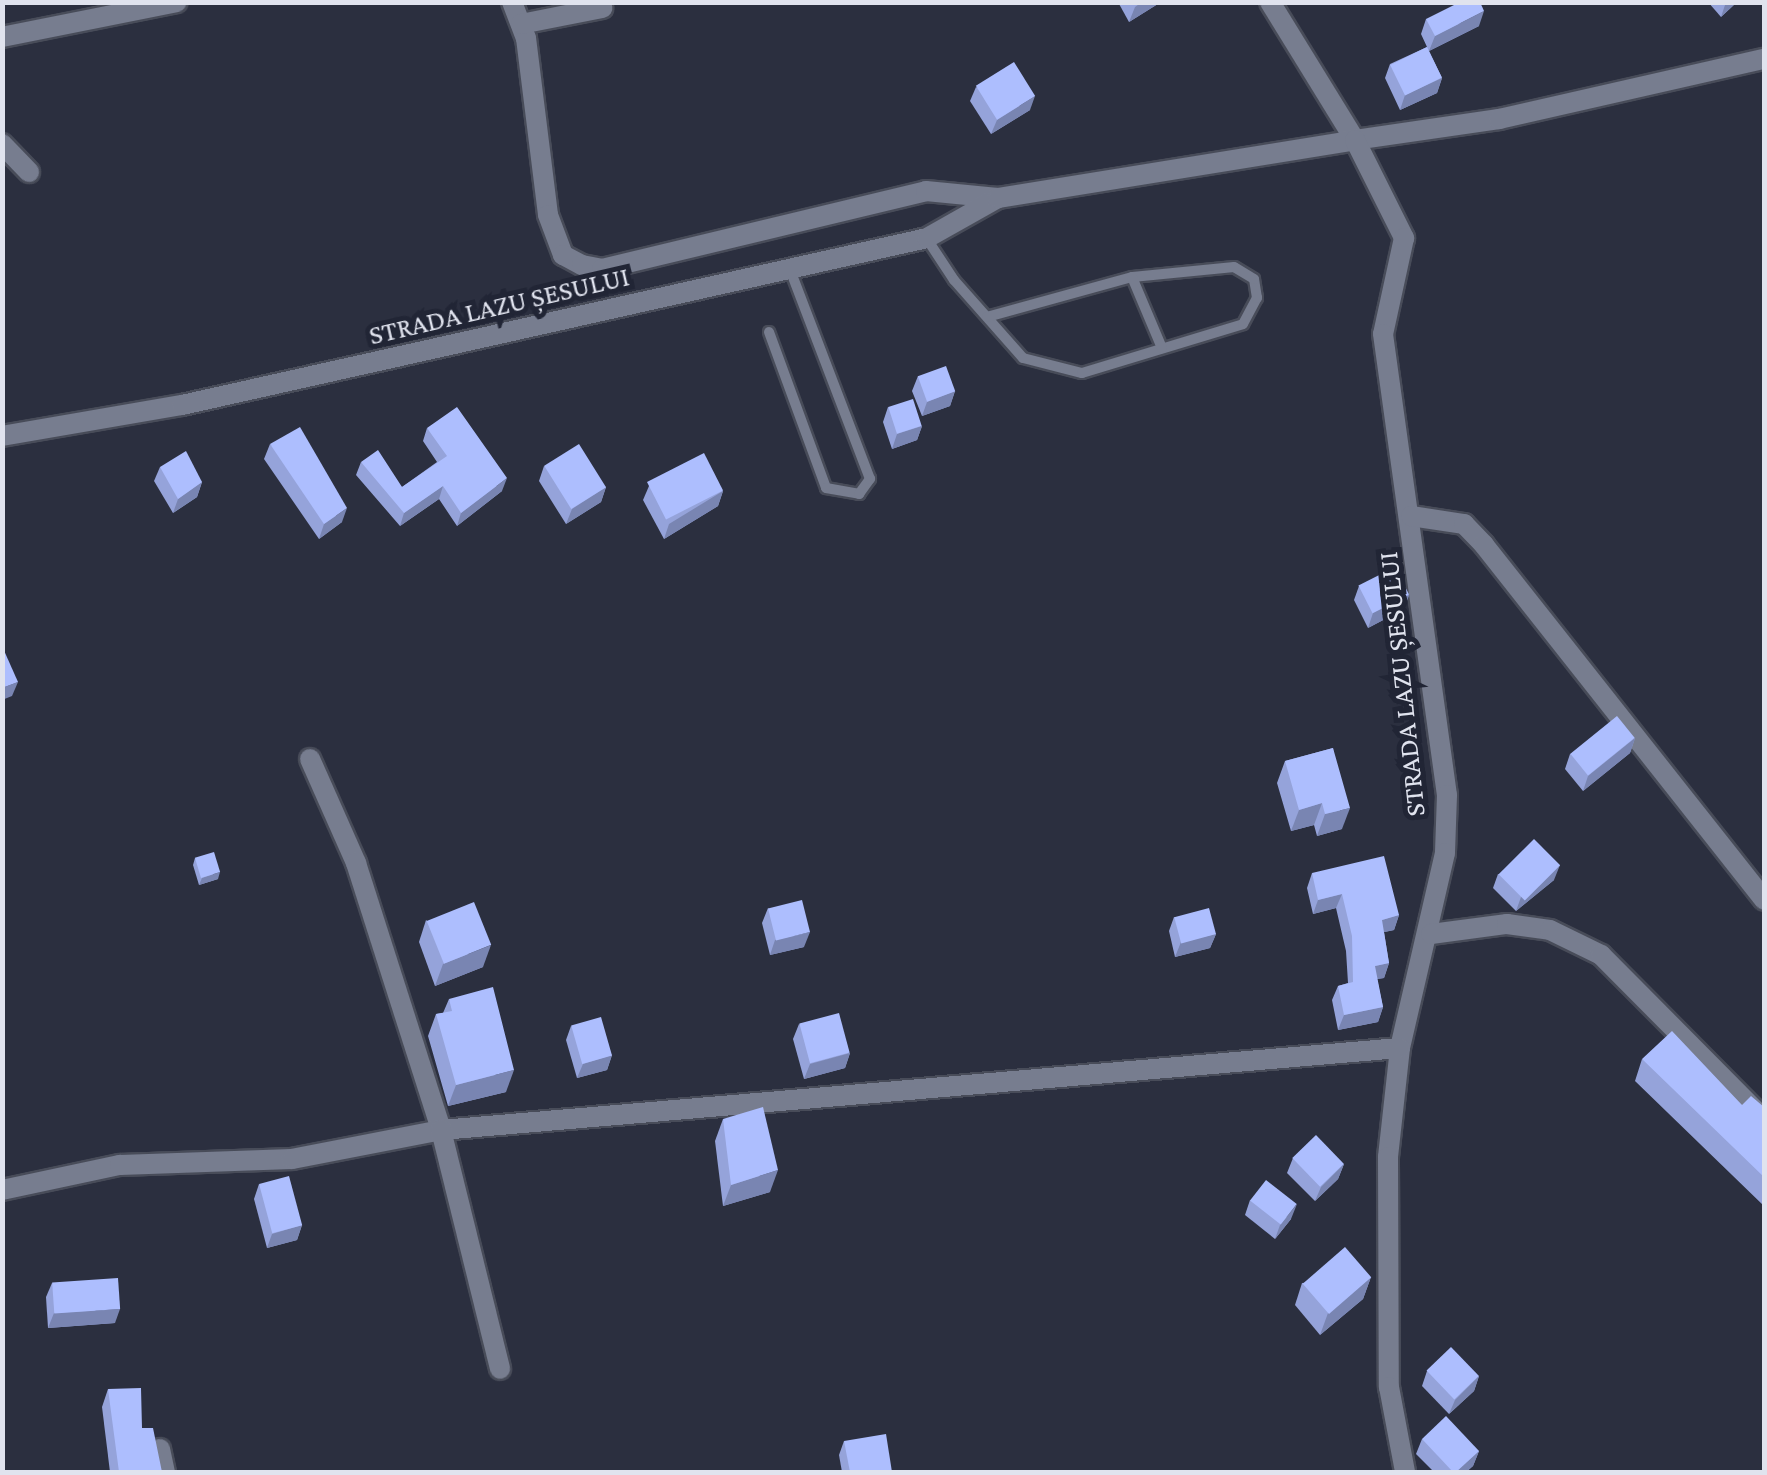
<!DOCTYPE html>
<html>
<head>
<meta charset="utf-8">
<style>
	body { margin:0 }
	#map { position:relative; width:1767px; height:1475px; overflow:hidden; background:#2b2f3f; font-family:"Crimson Pro",serif }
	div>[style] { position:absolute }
	.roads { filter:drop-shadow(2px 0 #484c59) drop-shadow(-2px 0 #484c59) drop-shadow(0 2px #484c59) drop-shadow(0 -2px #484c59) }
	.service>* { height:10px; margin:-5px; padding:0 5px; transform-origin:5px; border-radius:5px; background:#777d8f }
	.minor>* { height:20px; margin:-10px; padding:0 10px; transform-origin:10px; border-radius:10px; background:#777d8f }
	.wall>* { inset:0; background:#95a3da }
	.shaded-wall>* { inset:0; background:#7985b2 }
	.building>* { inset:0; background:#adbefe; transform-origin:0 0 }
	span { translate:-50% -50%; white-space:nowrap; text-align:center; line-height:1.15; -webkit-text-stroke:10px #212535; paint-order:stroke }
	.street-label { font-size:28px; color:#e0e3ee }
	.frame { position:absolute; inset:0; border:5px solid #e0e3ee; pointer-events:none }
</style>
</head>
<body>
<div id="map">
	<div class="roads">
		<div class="service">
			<i style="left:927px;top:239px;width:49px;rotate:56.6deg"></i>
			<i style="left:954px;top:280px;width:104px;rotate:48.5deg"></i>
			<i style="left:1023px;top:358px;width:61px;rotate:14.3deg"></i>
			<i style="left:1082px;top:373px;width:168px;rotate:-16.9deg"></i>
			<i style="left:1243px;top:324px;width:30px;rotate:-62deg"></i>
			<i style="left:1257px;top:298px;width:19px;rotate:-99deg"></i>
			<i style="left:1254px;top:279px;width:23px;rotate:-149deg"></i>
			<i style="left:1234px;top:267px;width:102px;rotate:174.4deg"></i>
			<i style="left:1132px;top:277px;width:150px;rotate:164.6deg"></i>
			<i style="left:1132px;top:277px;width:77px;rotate:67.1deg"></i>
			<i style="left:769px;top:332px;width:166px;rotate:69.9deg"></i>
			<i style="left:826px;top:488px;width:34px;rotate:10deg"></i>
			<i style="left:859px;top:494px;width:19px;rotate:-54deg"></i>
			<i style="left:870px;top:479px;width:224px;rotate:-110.9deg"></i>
		</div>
		<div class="minor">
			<i style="left:512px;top:2px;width:39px;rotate:69deg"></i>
			<i style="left:526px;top:38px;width:178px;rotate:82.9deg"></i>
			<i style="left:548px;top:215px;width:43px;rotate:69.4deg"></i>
			<i style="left:563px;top:255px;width:21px;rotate:28deg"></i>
			<i style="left:582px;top:265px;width:20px;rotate:11deg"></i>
			<i style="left:602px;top:269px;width:333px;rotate:-13.5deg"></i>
			<i style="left:926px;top:191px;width:72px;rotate:5.6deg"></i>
			<i style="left:1270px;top:2px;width:162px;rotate:58.4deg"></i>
			<i style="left:1355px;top:140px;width:146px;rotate:-8.3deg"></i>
			<i style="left:1499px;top:119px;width:272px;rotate:-12.8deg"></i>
			<i style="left:521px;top:24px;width:83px;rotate:-11.2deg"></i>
			<i style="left:2px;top:37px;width:178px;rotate:-11.3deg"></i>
			<i style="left:2px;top:144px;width:39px;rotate:46deg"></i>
			<i style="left:2px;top:436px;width:183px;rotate:-9.8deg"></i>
			<i style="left:182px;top:405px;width:763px;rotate:-12.63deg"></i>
			<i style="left:927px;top:238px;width:81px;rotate:-29.4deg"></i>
			<i style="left:998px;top:198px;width:362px;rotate:-9.2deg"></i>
			<i style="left:1355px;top:140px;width:110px;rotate:63.4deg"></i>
			<i style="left:1404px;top:238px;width:98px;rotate:102.3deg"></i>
			<i style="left:1383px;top:334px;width:465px;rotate:82.1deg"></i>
			<i style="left:1447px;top:795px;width:58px;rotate:92deg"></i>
			<i style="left:1445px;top:853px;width:200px;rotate:103deg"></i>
			<i style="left:1400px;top:1048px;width:110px;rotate:96.3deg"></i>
			<i style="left:1388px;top:1157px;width:230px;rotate:89.8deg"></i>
			<i style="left:1389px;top:1387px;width:86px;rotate:79.3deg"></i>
			<i style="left:1411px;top:516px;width:54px;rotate:8.6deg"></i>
			<i style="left:1464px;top:524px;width:29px;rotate:46deg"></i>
			<i style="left:1484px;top:545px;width:452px;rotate:51.7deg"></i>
			<i style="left:310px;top:759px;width:114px;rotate:66.1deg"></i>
			<i style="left:356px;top:863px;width:280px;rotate:72.3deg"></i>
			<i style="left:441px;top:1130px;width:962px;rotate:-4.89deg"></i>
			<i style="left:1431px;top:934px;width:77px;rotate:-7.5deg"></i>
			<i style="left:1507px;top:924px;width:43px;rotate:7.9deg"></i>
			<i style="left:1550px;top:930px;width:57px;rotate:26.1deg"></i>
			<i style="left:1601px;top:955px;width:231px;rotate:45.2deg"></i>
			<i style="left:2px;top:1190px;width:121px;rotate:-12deg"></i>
			<i style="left:120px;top:1165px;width:172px;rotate:-2deg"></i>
			<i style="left:292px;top:1159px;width:152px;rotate:-11deg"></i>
			<i style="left:441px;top:1130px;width:246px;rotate:76.1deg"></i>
			<i style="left:160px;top:1449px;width:24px;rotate:78deg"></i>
		</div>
	</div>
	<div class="wall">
		<i style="clip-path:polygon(1118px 2px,1161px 2px,1129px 22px)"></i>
		<i style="clip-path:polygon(1708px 2px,1737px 2px,1721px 17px)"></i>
		<i style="clip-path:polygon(1426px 19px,1479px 26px,1429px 51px,1442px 78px,1437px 93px,1400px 110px,1385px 78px,1390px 64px,1427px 47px,1421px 34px)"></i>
		<i style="clip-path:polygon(976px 87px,1030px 110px,991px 134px,970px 101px)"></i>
		<i style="clip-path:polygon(918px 376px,955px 391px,950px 406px,922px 416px,912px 391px)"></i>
		<i style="clip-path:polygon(888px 407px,922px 426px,917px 440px,892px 449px,883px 422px)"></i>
		<i style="clip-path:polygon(427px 428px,502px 491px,457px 526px,439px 499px,400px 526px,356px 475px,361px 462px,402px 487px,437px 462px,423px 441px)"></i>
		<i style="clip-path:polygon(270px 444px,342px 522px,319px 539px,264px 459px)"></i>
		<i style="clip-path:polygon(544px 466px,606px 487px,601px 502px,566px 524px,539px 481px)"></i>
		<i style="clip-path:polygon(160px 467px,202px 482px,197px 497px,173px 513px,154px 481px)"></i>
		<i style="clip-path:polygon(649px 486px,723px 491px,718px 506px,664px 539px,643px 500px)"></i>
		<i style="clip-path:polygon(1359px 586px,1409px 595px,1404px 609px,1368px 628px,1354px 600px)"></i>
		<i style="clip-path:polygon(1635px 738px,1630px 753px,1583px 791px,1565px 769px,1570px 754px)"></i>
		<i style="clip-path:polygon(1333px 748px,1342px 829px,1317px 836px,1314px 825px,1291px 831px,1277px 783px,1285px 761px)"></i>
		<i style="clip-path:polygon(195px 858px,218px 879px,199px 885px,193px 865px)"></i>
		<i style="clip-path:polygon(1312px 873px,1399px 915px,1394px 930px,1384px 932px,1389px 963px,1384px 978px,1377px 979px,1383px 1007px,1378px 1022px,1338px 1030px,1332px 1000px,1338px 986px,1348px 983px,1346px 951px,1336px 908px,1313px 914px,1307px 888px)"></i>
		<i style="clip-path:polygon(1498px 874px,1554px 880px,1516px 911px,1493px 888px)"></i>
		<i style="clip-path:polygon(768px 908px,804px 947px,770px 955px,762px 923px)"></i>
		<i style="clip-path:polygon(1174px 917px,1216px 934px,1210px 948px,1175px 957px,1169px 931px)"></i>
		<i style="clip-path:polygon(426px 920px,483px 967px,435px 986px,419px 942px)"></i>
		<i style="clip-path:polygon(449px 999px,506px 1092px,448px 1106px,428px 1036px,436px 1014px,443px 1013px)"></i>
		<i style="clip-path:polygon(799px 1024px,850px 1053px,845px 1068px,804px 1079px,793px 1039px)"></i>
		<i style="clip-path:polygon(571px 1026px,612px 1055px,607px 1070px,577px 1078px,566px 1040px)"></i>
		<i style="clip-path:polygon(1642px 1059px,1742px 1105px,1764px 1107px,1764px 1206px,1635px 1081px)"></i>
		<i style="clip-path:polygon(723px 1119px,770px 1192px,723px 1206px,715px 1141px)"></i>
		<i style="clip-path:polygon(1293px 1158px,1344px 1164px,1338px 1179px,1315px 1201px,1287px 1173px)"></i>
		<i style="clip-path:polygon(259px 1184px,302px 1225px,297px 1240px,267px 1248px,254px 1199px)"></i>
		<i style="clip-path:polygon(1250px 1200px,1291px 1219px,1275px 1239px,1245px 1215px)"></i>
		<i style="clip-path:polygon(1371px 1277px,1363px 1299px,1320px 1335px,1295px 1305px,1302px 1283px)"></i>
		<i style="clip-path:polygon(52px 1283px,115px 1323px,48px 1328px,46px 1297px)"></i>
		<i style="clip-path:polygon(1427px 1371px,1479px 1376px,1474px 1391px,1449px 1414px,1422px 1386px)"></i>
		<i style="clip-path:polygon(108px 1389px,162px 1472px,110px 1472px,102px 1407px)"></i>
		<i style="clip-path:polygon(1422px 1439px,1479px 1451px,1473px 1466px,1466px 1472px,1434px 1472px,1416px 1454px)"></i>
		<i style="clip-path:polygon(844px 1441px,892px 1472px,842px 1472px,839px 1455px)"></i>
	</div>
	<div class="shaded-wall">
		<i style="clip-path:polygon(1142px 2px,1161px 2px,1129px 22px,1135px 7px)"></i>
		<i style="clip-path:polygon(1726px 2px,1737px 2px,1721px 17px)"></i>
		<i style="clip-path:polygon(1484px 11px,1479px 26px,1429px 51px,1435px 36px)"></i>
		<i style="clip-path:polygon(1442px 78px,1437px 93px,1400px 110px,1405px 95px)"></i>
		<i style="clip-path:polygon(1035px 96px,1030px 110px,991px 134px,997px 120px)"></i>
		<i style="clip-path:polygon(955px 391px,950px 406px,922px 416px,927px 402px)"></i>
		<i style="clip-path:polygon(922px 426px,917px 440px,892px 449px,897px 434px)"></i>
		<i style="clip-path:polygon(507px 478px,502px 491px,457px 526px,461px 513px)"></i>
		<i style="clip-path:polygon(202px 482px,197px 497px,173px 513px,178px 499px)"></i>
		<i style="clip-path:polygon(443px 486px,439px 499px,400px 526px,404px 513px)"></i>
		<i style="clip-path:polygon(606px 487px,601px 502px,566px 524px,572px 509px)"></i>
		<i style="clip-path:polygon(723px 491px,718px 506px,664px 539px,669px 524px)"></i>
		<i style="clip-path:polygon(347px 508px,342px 522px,319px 539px,324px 524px)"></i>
		<i style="clip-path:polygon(1409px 595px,1404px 609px,1368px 628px,1373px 613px)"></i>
		<i style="clip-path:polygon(18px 682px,12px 696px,2px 700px,2px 688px)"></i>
		<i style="clip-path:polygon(1635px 738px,1630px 753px,1583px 791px,1588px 776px)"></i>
		<i style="clip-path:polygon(1322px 803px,1314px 825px,1291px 831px,1299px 810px)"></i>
		<i style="clip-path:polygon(1350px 808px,1342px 829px,1317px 836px,1325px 814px)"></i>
		<i style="clip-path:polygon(1560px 865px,1554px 880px,1516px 911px,1521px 897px)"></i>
		<i style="clip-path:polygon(220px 872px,218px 879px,199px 885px,202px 878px)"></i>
		<i style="clip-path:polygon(1342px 894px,1336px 908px,1313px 914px,1318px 900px)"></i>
		<i style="clip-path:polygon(1399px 915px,1394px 930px,1376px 934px,1382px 920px)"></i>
		<i style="clip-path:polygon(810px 932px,804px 947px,770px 955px,775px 940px)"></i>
		<i style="clip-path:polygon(1216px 934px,1210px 948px,1175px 957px,1181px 942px)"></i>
		<i style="clip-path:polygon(491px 945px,483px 967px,435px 986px,443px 964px)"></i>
		<i style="clip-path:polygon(1389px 963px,1384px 978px,1369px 980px,1375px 966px)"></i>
		<i style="clip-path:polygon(1383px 1007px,1378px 1022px,1338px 1030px,1344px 1015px)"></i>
		<i style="clip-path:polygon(850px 1053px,845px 1068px,804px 1079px,810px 1064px)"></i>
		<i style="clip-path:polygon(612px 1055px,607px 1070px,577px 1078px,583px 1064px)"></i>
		<i style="clip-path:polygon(514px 1070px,506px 1092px,448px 1106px,456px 1085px)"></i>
		<i style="clip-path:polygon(1344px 1164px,1338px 1179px,1315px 1201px,1321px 1187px)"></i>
		<i style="clip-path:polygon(778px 1170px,770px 1192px,723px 1206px,731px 1185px)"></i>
		<i style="clip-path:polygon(1297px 1204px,1291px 1219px,1275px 1239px,1280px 1225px)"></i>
		<i style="clip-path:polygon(302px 1225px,297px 1240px,267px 1248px,272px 1234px)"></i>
		<i style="clip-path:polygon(1371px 1277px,1363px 1299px,1320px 1335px,1328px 1313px)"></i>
		<i style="clip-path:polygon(120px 1309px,115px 1323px,48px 1328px,54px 1313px)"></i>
		<i style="clip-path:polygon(1479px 1376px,1474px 1391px,1449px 1414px,1455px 1400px)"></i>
		<i style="clip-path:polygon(1479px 1451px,1473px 1466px,1466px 1472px,1456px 1472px)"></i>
	</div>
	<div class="building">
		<i style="clip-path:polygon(1460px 2px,1480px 2px,1484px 11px,1435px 36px,1426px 19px)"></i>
		<i style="left:1427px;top:47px;width:34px;height:41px;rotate:64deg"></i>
		<i style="left:1014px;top:62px;width:40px;height:45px;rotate:58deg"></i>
		<i style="left:946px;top:366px;width:27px;height:30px;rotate:70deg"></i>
		<i style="left:913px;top:399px;width:28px;height:26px;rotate:72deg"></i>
		<i style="clip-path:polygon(457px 407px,507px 478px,461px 513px,443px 486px,404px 513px,361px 462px,378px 450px,402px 487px,447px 456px,427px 428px)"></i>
		<i style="clip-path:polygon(300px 427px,347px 508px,324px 524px,270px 444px)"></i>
		<i style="left:579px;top:444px;width:51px;height:41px;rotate:58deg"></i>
		<i style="clip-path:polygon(186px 451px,202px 482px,178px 499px,160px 467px)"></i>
		<i style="left:704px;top:453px;width:42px;height:64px;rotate:63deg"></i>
		<i style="left:1395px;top:567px;width:31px;height:41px;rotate:63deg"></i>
		<i style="clip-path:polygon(2px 646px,18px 682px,2px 688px)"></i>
		<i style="left:1617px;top:716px;width:28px;height:60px;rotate:51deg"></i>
		<i style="clip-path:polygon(1333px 748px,1350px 808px,1325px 814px,1322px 803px,1299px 810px,1285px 761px)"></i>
		<i style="left:1534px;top:839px;width:37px;height:50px;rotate:45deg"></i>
		<i style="left:214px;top:852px;width:21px;height:20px;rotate:73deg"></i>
		<i style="clip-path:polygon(1384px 856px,1399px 915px,1382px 920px,1389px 963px,1375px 966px,1383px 1007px,1344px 1015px,1338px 986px,1353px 982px,1352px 936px,1342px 894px,1318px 900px,1312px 873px)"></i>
		<i style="left:802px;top:900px;width:33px;height:35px;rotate:76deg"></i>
		<i style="left:474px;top:902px;width:46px;height:51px;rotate:68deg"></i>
		<i style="left:1209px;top:908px;width:27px;height:36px;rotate:75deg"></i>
		<i style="clip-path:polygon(493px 987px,514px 1070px,456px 1085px,436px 1014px,452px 1011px,449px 999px)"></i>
		<i style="left:839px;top:1013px;width:41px;height:41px;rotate:75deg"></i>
		<i style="left:601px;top:1017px;width:40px;height:31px;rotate:74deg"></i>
		<i style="clip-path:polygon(1672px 1031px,1742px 1105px,1751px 1096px,1764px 1107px,1764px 1177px,1642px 1059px)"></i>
		<i style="clip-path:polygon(763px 1107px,778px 1170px,731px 1185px,723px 1119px)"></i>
		<i style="left:1316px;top:1135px;width:40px;height:33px;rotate:46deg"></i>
		<i style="left:289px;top:1176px;width:51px;height:31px;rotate:75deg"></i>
		<i style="left:1266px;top:1180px;width:39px;height:26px;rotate:38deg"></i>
		<i style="left:1345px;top:1247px;width:40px;height:56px;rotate:49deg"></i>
		<i style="left:118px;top:1278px;width:31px;height:66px;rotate:86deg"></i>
		<i style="left:1451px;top:1347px;width:40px;height:34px;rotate:46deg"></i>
		<i style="clip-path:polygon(141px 1388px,142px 1428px,153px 1428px,162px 1472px,119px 1472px,108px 1389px)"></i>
		<i style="clip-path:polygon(1446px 1416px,1479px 1451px,1456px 1472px,1453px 1472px,1422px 1439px)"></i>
		<i style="clip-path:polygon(886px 1434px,892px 1472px,850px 1472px,844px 1441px)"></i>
	</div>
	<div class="street-label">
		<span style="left:499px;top:306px;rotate:-13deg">STRADA LAZU ȘESULUI</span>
		<span style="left:1402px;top:684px;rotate:-96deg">STRADA LAZU ȘESULUI</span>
	</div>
	<div class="frame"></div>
</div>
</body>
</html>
